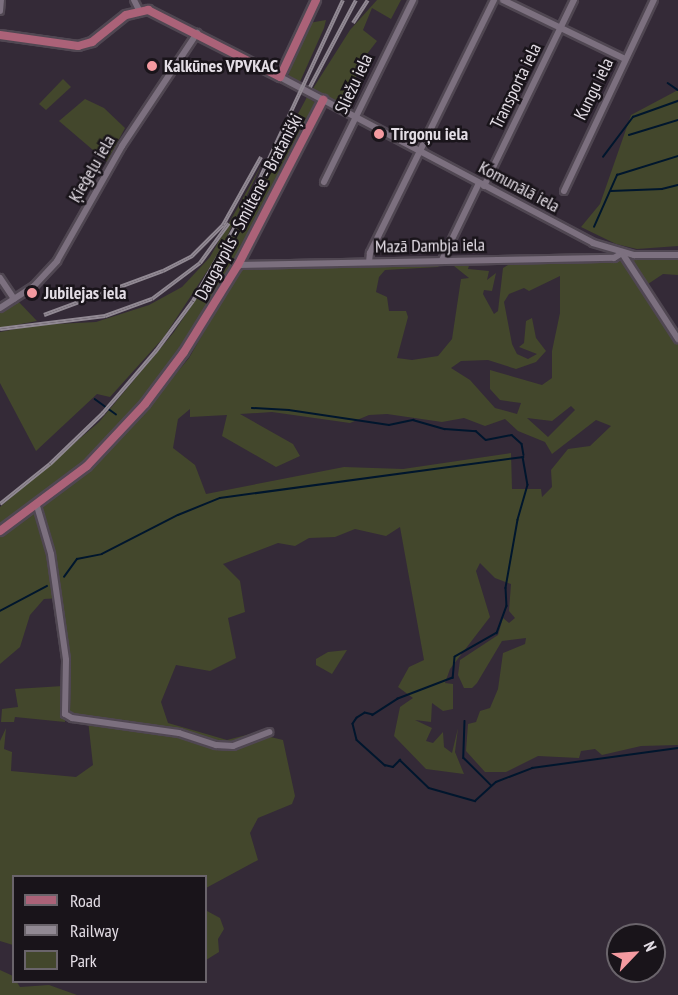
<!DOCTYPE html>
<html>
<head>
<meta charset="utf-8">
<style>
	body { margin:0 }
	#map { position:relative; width:678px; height:995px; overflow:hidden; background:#342a37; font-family:"PT Sans Narrow",sans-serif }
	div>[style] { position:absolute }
	.green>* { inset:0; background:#43472c }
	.stream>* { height:1.5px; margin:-0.75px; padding:0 0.75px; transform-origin:0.75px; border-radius:0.75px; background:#00162d }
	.roads { filter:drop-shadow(2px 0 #504752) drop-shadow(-2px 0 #504752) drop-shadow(0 2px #504752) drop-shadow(0 -2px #504752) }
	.minor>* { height:6px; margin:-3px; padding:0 3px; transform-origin:3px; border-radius:3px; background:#7c707f }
	.major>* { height:8px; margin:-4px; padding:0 4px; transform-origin:4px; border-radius:4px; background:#ab6278 }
	.rail>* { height:4px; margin-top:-2px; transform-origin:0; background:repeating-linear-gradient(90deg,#19141a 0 4.5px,#918993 0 9px); box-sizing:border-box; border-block:2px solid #918993 }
	.dots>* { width:16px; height:16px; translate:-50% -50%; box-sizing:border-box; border:3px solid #19141a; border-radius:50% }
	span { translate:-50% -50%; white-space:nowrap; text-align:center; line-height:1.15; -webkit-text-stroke:5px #19141a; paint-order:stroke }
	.poi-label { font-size:18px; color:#e3dde5; font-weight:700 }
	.left { translate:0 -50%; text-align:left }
	.street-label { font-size:18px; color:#e3dde5 }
	.legend { position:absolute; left:12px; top:875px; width:195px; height:108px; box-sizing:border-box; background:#19141a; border:2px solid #6a646b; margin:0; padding:8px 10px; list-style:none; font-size:18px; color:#e3dde5 }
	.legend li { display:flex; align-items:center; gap:12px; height:30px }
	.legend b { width:30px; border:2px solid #6a646b }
	.north { position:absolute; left:606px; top:923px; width:60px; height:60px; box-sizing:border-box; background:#19141a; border:2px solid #6a646b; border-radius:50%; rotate:65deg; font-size:16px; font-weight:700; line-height:24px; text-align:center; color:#e3dde5 }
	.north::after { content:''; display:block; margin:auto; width:21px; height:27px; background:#f49aa0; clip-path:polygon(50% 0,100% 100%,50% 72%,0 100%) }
</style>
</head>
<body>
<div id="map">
	<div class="green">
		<i style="clip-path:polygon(377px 0,401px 0,391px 19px,372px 8px,363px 30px,377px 41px,357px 67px,355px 85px,350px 82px,339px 102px,312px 90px,350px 30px)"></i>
		<i style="clip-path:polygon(326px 20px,324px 28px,299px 84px,289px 79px,289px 64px,309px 23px)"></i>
		<i style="clip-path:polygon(63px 79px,71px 87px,46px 110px,39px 104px)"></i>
		<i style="clip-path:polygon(678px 90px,678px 246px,637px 249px,616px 244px,581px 227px,600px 204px,631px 115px)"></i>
		<i style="clip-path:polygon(307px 97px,316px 103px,310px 118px,235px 262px,145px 400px,107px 442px,67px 476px,0 526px,0 507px,99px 422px,174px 332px,210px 278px)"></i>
		<i style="clip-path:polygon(85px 99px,104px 108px,125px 128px,107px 162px,59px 121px)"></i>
		<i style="clip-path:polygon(263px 162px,219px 253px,164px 337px,110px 397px,97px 394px,36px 451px,0 383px,0 332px,37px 325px,96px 322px,149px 305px,182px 287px,210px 257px)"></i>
		<i style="clip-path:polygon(633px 259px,678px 260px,678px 275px,663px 274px,645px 286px,631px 267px)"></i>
		<i style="clip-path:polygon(evenodd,623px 261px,678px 344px,678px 745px,641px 746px,602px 755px,595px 749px,581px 751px,579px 758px,538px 756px,506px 772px,485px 772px,466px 751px,468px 724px,476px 722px,480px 711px,490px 708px,498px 689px,503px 653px,525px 644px,526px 638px,502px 641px,477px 683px,472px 688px,464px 688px,458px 675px,460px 660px,498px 635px,503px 618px,509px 623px,515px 618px,509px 611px,511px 584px,495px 578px,480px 563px,476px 571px,490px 617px,450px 669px,445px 683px,453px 684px,453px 709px,443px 711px,432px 703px,431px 722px,415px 720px,432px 728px,426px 741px,433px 743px,443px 732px,444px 747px,452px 753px,458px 728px,455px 752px,464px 774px,426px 769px,394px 736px,400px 707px,413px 698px,398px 687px,409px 667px,424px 660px,400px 527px,386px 536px,355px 529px,335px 537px,309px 538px,295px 546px,278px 543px,223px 564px,240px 581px,245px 612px,228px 618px,236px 658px,210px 671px,176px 665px,161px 702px,168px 723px,227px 740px,254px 733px,283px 740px,295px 796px,292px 804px,258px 818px,250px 833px,258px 860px,206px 888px,206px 876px,14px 876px,13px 945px,0 941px,0 741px,6px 728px,4px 749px,12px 752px,11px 771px,76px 777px,93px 765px,88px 720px,67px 710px,61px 598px,44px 599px,30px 615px,20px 647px,0 664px,0 535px,62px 490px,147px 408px,189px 358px,238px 272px,246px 267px,442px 262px,438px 267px,385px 270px,379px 277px,376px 292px,387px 297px,389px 311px,406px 311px,408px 317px,397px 358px,412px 360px,438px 356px,452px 339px,461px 279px,469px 278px,449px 262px,470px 262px,468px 269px,489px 271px,487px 280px,496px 273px,492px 291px,484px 290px,483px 294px,494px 314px,498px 311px,503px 268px,511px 263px,623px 261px,560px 276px,560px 313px,552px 351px,552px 378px,542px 385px,490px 370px,490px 389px,500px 400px,521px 403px,517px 414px,495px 408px,470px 380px,451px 368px,461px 361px,488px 360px,516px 369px,536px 362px,546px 351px,536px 338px,532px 318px,526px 321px,524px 343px,519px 347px,537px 354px,528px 359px,517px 354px,512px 344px,504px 302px,509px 294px,524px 288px,529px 291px,560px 276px,623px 261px,571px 406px,575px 410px,548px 437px,527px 418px,552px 421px,571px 406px,623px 261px,190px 409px,190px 417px,227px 415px,222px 436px,276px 467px,300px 456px,293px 444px,240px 414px,272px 412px,350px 423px,369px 415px,387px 414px,442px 422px,464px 418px,485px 426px,505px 419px,518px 431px,545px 442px,552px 454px,596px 420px,611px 426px,590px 446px,568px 449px,551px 470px,552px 487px,542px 497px,541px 489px,512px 489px,511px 453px,403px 469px,344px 467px,206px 494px,195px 465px,173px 448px,178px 419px,190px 409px)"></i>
		<i style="clip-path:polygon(17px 300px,37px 321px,0 328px,0 311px)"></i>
		<i style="clip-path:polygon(347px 650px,332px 674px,316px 665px,316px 659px,328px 652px)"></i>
		<i style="clip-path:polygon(63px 686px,65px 722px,15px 717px,14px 722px,1px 722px,2px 709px,18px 707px,15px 689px)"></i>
		<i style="clip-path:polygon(206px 904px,207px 911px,220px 918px,224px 929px,218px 939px,219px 952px,206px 960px)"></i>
		<i style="clip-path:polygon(0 970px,13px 976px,20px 987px,49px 985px,77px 995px,0 995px)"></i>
	</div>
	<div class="stream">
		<i style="left:668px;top:83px;width:12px;rotate:35deg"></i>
		<i style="left:629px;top:135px;width:51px;rotate:-17deg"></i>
		<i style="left:603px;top:157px;width:50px;rotate:-53.1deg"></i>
		<i style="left:633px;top:117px;width:48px;rotate:-19.6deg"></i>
		<i style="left:611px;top:191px;width:51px;rotate:-2.2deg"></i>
		<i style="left:662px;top:189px;width:16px;rotate:-14deg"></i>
		<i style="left:594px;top:227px;width:57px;rotate:-66.1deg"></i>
		<i style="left:617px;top:175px;width:64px;rotate:-17.3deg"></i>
		<i style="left:95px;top:399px;width:26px;rotate:36deg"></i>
		<i style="left:252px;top:408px;width:37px;rotate:3deg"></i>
		<i style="left:289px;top:410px;width:101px;rotate:8.5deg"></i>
		<i style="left:389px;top:425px;width:25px;rotate:-12deg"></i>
		<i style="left:413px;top:420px;width:33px;rotate:16deg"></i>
		<i style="left:445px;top:429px;width:31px;rotate:4deg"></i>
		<i style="left:476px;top:431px;width:13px;rotate:42deg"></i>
		<i style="left:486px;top:440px;width:26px;rotate:-11deg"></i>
		<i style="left:512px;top:435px;width:13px;rotate:42deg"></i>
		<i style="left:522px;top:444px;width:11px;rotate:80deg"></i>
		<i style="left:64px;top:577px;width:22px;rotate:-54deg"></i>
		<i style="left:77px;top:559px;width:25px;rotate:-11deg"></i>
		<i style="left:102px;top:554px;width:85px;rotate:-27.2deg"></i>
		<i style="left:178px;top:515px;width:45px;rotate:-22deg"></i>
		<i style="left:220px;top:498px;width:306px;rotate:-7.7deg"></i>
		<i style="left:523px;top:457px;width:28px;rotate:80deg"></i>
		<i style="left:528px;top:485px;width:36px;rotate:106deg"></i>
		<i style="left:518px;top:520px;width:69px;rotate:100deg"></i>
		<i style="left:506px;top:588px;width:18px;rotate:87deg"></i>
		<i style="left:507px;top:606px;width:29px;rotate:110deg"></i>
		<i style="left:497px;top:633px;width:48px;rotate:150.3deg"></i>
		<i style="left:455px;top:657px;width:21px;rotate:95deg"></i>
		<i style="left:453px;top:678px;width:59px;rotate:159.1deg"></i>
		<i style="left:398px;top:699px;width:30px;rotate:147deg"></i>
		<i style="left:373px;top:715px;width:8px;rotate:-166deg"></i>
		<i style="left:365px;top:713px;width:9px;rotate:148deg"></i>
		<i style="left:357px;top:718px;width:7px;rotate:124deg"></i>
		<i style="left:353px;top:724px;width:16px;rotate:76deg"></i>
		<i style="left:357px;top:740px;width:38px;rotate:42deg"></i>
		<i style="left:385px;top:765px;width:8px;rotate:14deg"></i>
		<i style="left:393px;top:767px;width:10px;rotate:-45deg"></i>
		<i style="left:400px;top:760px;width:40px;rotate:44deg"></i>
		<i style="left:429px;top:788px;width:48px;rotate:15.8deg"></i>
		<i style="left:475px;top:801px;width:28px;rotate:-42deg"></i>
		<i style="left:496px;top:782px;width:39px;rotate:-21deg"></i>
		<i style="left:532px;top:768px;width:147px;rotate:-7.8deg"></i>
		<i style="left:0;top:611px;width:53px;rotate:-28deg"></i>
		<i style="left:465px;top:721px;width:37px;rotate:92deg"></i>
		<i style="left:464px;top:758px;width:38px;rotate:45deg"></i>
	</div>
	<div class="roads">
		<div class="minor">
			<i style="left:134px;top:0;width:11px;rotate:63deg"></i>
			<i style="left:503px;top:0;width:136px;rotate:25.8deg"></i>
			<i style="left:0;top:11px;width:11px;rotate:-85deg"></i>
			<i style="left:280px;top:77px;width:354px;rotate:27.9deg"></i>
			<i style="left:593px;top:243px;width:43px;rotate:16.3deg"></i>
			<i style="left:634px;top:255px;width:44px"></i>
			<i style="left:324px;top:182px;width:203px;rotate:-63.9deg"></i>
			<i style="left:484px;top:186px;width:207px;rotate:-64.2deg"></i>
			<i style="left:564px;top:191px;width:211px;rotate:-64.8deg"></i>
			<i style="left:442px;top:260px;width:85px;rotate:-64.3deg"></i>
			<i style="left:369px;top:262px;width:9px;rotate:-84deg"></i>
			<i style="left:370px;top:253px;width:282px;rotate:-63.9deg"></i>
			<i style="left:238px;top:265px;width:376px;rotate:-1.1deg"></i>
			<i style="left:614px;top:258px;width:9px;rotate:-32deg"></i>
			<i style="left:622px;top:253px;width:103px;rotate:56.9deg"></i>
			<i style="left:0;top:278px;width:25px;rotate:56deg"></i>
			<i style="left:0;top:308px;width:40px;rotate:-32.9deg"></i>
			<i style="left:34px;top:286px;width:34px;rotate:-47deg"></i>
			<i style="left:57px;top:261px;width:132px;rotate:-60.5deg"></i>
			<i style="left:122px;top:146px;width:136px;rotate:-56.4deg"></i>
			<i style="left:37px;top:506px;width:50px;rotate:73.7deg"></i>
			<i style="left:51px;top:554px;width:107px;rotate:81.9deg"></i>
			<i style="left:66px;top:660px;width:54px;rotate:91.1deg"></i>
			<i style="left:65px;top:714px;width:8px;rotate:30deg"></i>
			<i style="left:72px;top:718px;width:108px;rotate:8deg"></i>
			<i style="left:179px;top:733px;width:39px;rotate:18deg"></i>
			<i style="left:216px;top:745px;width:17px;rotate:3deg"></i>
			<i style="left:233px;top:746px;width:39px;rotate:-21deg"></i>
		</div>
		<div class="major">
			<i style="left:0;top:35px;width:79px;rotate:8deg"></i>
			<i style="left:78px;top:46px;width:15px;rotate:-16deg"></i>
			<i style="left:92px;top:42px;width:43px;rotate:-38.5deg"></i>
			<i style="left:126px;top:15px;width:23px;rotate:-13deg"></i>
			<i style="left:148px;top:10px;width:148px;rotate:26.9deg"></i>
			<i style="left:280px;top:77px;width:85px;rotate:-64.9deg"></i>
			<i style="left:0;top:531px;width:109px;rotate:-36.8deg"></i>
			<i style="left:87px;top:466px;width:85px;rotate:-46.9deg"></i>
			<i style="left:145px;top:404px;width:65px;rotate:-53.1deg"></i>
			<i style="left:184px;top:352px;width:102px;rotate:-58.2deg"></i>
			<i style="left:238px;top:265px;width:186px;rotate:-62.7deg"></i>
		</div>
	</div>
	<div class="rail">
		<i style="left:353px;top:23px;width:27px;rotate:-57deg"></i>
		<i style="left:310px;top:87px;width:98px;rotate:-62.1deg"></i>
		<i style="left:44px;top:315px;width:127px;rotate:-20.3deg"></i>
		<i style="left:163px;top:271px;width:33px;rotate:-27deg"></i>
		<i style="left:192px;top:256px;width:44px;rotate:-45deg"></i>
		<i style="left:223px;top:225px;width:78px;rotate:-60.8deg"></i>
		<i style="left:0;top:329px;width:106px;rotate:-7.1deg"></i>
		<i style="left:105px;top:316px;width:50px;rotate:-19.9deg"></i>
		<i style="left:152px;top:299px;width:60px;rotate:-36.9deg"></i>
		<i style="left:200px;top:263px;width:49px;rotate:-54.1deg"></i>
		<i style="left:0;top:504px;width:64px;rotate:-38.7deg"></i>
		<i style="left:50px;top:464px;width:74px;rotate:-43.9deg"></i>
		<i style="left:103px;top:413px;width:82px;rotate:-49.5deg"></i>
		<i style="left:156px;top:351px;width:62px;rotate:-53.5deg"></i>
		<i style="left:193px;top:301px;width:109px;rotate:-60.4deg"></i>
		<i style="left:247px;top:206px;width:227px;rotate:-65deg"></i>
	</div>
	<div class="dots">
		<i style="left:152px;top:66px;background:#f49aa0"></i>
		<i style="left:379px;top:134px;background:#f49aa0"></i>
		<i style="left:32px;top:293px;background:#f49aa0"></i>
	</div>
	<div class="poi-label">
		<span class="left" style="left:164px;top:66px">Kalkūnes VPVKAC</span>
		<span class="left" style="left:391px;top:134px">Tirgoņu iela</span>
		<span class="left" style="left:44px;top:293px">Jubilejas iela</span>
	</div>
	<div class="street-label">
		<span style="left:354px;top:84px;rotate:-65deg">Sliežu iela</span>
		<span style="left:516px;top:86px;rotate:-64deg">Transporta iela</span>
		<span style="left:594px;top:89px;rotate:-64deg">Kungu iela</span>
		<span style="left:92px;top:169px;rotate:-60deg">Ķieģeļu iela</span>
		<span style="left:519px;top:187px;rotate:28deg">Komunālā iela</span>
		<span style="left:249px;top:207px;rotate:-62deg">Daugavpils - Smiltene - Bratanišķi</span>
		<span style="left:430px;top:246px;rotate:-1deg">Mazā Dambja iela</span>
	</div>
	<ul class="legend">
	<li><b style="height:8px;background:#ab6278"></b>Road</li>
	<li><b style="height:8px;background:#918993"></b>Railway</li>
	<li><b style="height:16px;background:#43472c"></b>Park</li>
	</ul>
	<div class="north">N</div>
</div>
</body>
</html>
